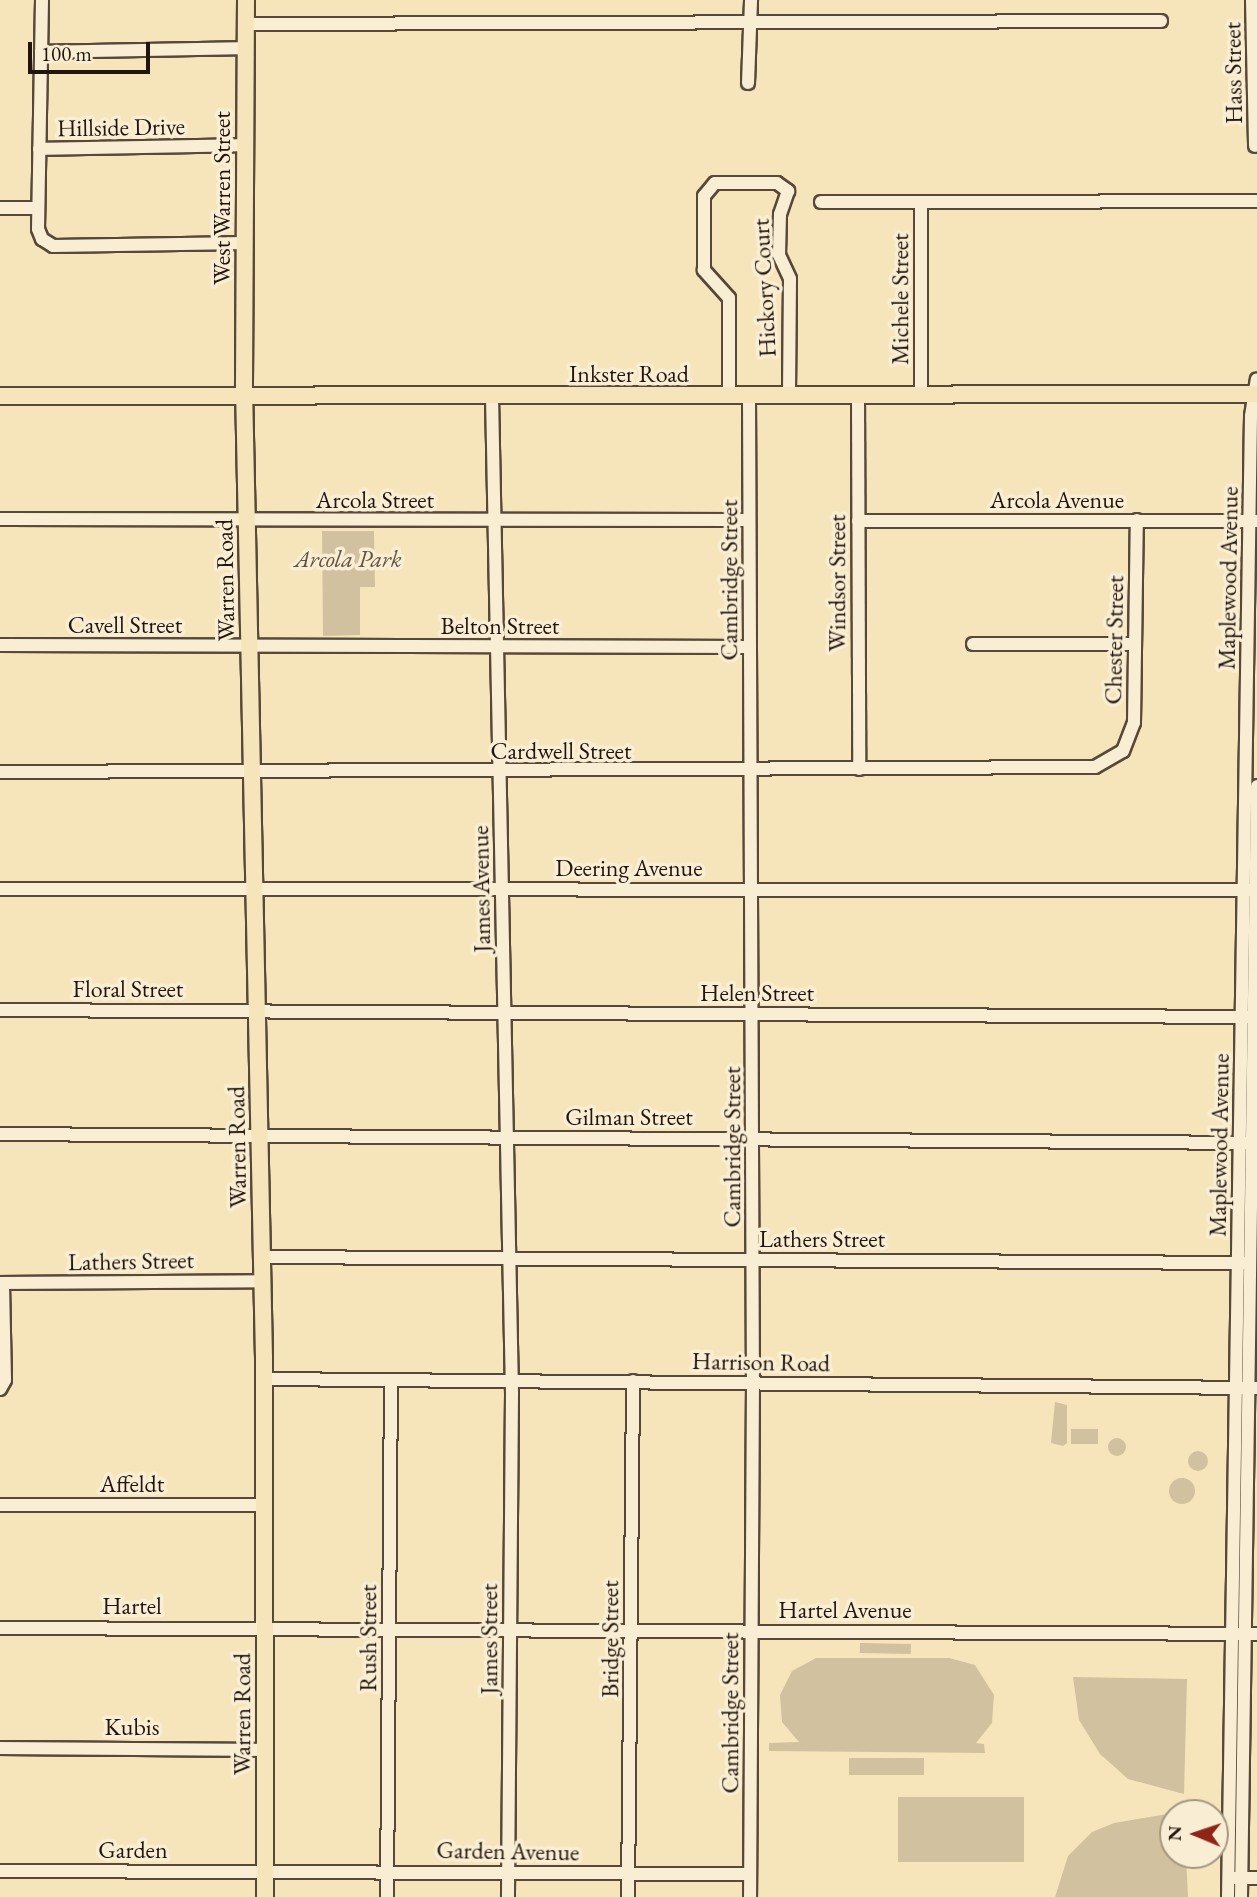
<!DOCTYPE html>
<html>
<head>
<meta charset="utf-8">
<style>
	body { margin:0 }
	#map { position:relative; width:1257px; height:1897px; overflow:hidden; background:#f6e5bb; font-family:"EB Garamond",serif }
	div>[style] { position:absolute }
	.green>* { inset:0; background:#d2c19e; transform-origin:0 0 }
	.round { border-radius:50% }
	.roads { filter:drop-shadow(2px 0 #574839) drop-shadow(-2px 0 #574839) drop-shadow(0 2px #574839) drop-shadow(0 -2px #574839) }
	.minor>* { height:12px; margin:-6px; padding:0 6px; transform-origin:6px; border-radius:6px; background:#f9eed3 }
	.major>* { height:16px; margin:-8px; padding:0 8px; transform-origin:8px; border-radius:8px; background:#f6e5bb }
	span { translate:-50% -50%; white-space:nowrap; text-align:center; line-height:1.15; -webkit-text-stroke:7px #f9eed3; paint-order:stroke }
	.street-label { font-size:24px; color:#22140e }
	.park-label { font-size:24px; color:#605140; font-style:italic }
	.north { position:absolute; left:1159px; top:1799px; width:70px; height:70px; box-sizing:border-box; background:#f9eed3; border:2px solid #a39784; border-radius:50%; rotate:272deg; font-size:19px; font-weight:700; line-height:28px; text-align:center; color:#22140e }
	.north::after { content:''; display:block; margin:auto; width:24px; height:32px; background:#8f2418; clip-path:polygon(50% 0,100% 100%,50% 72%,0 100%) }
	.scale { position:absolute; left:28px; top:42px; width:122px; height:32px; box-sizing:border-box; border:4px solid #22140e; border-top:0; padding-left:9px; font-size:21px; line-height:24px; white-space:nowrap; color:#22140e; -webkit-text-stroke:5px #f9eed3; paint-order:stroke }
</style>
</head>
<body>
<div id="map">
	<div class="green">
		<i style="clip-path:polygon(322px 531px,374px 531px,375px 587px,360px 587px,360px 635px,323px 636px)"></i>
		<i style="clip-path:polygon(1055px 1402px,1067px 1405px,1067px 1443px,1063px 1446px,1051px 1443px)"></i>
		<i style="left:1071px;top:1429px;width:27px;height:15px"></i>
		<i class="round" style="left:1108px;top:1438px;width:18px;height:18px"></i>
		<i class="round" style="left:1188px;top:1451px;width:20px;height:20px"></i>
		<i class="round" style="left:1169px;top:1478px;width:26px;height:26px"></i>
		<i style="left:860px;top:1643px;width:51px;height:10px;rotate:1deg"></i>
		<i style="clip-path:polygon(816px 1658px,949px 1658px,975px 1665px,994px 1695px,992px 1723px,976px 1743px,984px 1744px,985px 1753px,769px 1751px,769px 1743px,799px 1742px,782px 1722px,780px 1695px,792px 1671px)"></i>
		<i style="clip-path:polygon(1073px 1677px,1187px 1679px,1184px 1794px,1128px 1779px,1100px 1754px,1079px 1720px)"></i>
		<i style="left:849px;top:1758px;width:75px;height:17px"></i>
		<i style="left:898px;top:1797px;width:126px;height:65px"></i>
		<i style="clip-path:polygon(1173px 1813px,1173px 1855px,1186px 1855px,1188px 1897px,1055px 1897px,1068px 1856px,1092px 1832px,1114px 1823px)"></i>
	</div>
	<div class="roads">
		<div class="minor">
			<i style="left:42px;top:0;width:229px;rotate:91deg"></i>
			<i style="left:38px;top:229px;width:11px;rotate:68deg"></i>
			<i style="left:42px;top:239px;width:13px;rotate:32deg"></i>
			<i style="left:53px;top:246px;width:192px;rotate:-0.9deg"></i>
			<i style="left:1252px;top:0;width:146px;rotate:88.8deg"></i>
			<i style="left:246px;top:24px;width:915px;rotate:-0.19deg"></i>
			<i style="left:41px;top:52px;width:205px;rotate:-1.1deg"></i>
			<i style="left:748px;top:83px;width:83px;rotate:-87.9deg"></i>
			<i style="left:39px;top:149px;width:207px;rotate:-1.1deg"></i>
			<i style="left:821px;top:202px;width:436px;rotate:-0.1deg"></i>
			<i style="left:0;top:208px;width:38px"></i>
			<i style="left:492px;top:396px;width:998px;rotate:88.85deg"></i>
			<i style="left:512px;top:1394px;width:503px;rotate:90.46deg"></i>
			<i style="left:729px;top:396px;width:98px;rotate:-90deg"></i>
			<i style="left:729px;top:298px;width:38px;rotate:-132deg"></i>
			<i style="left:704px;top:270px;width:74px;rotate:-90deg"></i>
			<i style="left:704px;top:196px;width:17px;rotate:-50deg"></i>
			<i style="left:715px;top:183px;width:62px"></i>
			<i style="left:777px;top:183px;width:14px;rotate:36deg"></i>
			<i style="left:788px;top:191px;width:24px;rotate:109deg"></i>
			<i style="left:780px;top:214px;width:41px;rotate:91.4deg"></i>
			<i style="left:779px;top:255px;width:26px;rotate:65deg"></i>
			<i style="left:790px;top:279px;width:117px;rotate:90.5deg"></i>
			<i style="left:749px;top:396px;width:986px;rotate:89.77deg"></i>
			<i style="left:753px;top:1382px;width:515px;rotate:90.33deg"></i>
			<i style="left:858px;top:396px;width:373px;rotate:89.8deg"></i>
			<i style="left:921px;top:396px;width:194px;rotate:-90deg"></i>
			<i style="left:0;top:519px;width:749px;rotate:0.08deg"></i>
			<i style="left:858px;top:521px;width:399px"></i>
			<i style="left:973px;top:644px;width:162px"></i>
			<i style="left:0;top:645px;width:750px;rotate:0.15deg"></i>
			<i style="left:0;top:772px;width:1095px;rotate:-0.26deg"></i>
			<i style="left:1095px;top:767px;width:32px;rotate:-30deg"></i>
			<i style="left:1123px;top:751px;width:30px;rotate:-69deg"></i>
			<i style="left:1134px;top:723px;width:203px;rotate:-89.2deg"></i>
			<i style="left:0;top:889px;width:1257px;rotate:0.05deg"></i>
			<i style="left:0;top:1010px;width:1257px;rotate:0.32deg"></i>
			<i style="left:0;top:1134px;width:1257px;rotate:0.41deg"></i>
			<i style="left:262px;top:1257px;width:984px;rotate:0.35deg"></i>
			<i style="left:0;top:1283px;width:262px;rotate:-0.4deg"></i>
			<i style="left:264px;top:1379px;width:993px;rotate:0.52deg"></i>
			<i style="left:0;top:1389px;width:10px;rotate:-61deg"></i>
			<i style="left:5px;top:1380px;width:97px;rotate:-91.2deg"></i>
			<i style="left:0;top:1505px;width:263px"></i>
			<i style="left:0;top:1628px;width:1257px;rotate:0.27deg"></i>
			<i style="left:0;top:1748px;width:265px;rotate:0.4deg"></i>
			<i style="left:0;top:1871px;width:750px;rotate:0.23deg"></i>
			<i style="left:1233px;top:1878px;width:24px"></i>
			<i style="left:387px;top:1897px;width:517px;rotate:-89.56deg"></i>
			<i style="left:628px;top:1897px;width:516px;rotate:-89.44deg"></i>
			<i style="left:1228px;top:1897px;width:1481px;rotate:-89.11deg"></i>
			<i style="left:1251px;top:416px;width:37px;rotate:-81deg"></i>
			<i style="left:1241px;top:1897px;width:1111px;rotate:-89.17deg"></i>
		</div>
		<div class="major">
			<i style="left:246px;top:0;width:387px;rotate:90.3deg"></i>
			<i style="left:244px;top:387px;width:971px;rotate:88.82deg"></i>
			<i style="left:264px;top:1358px;width:539px;rotate:89.89deg"></i>
			<i style="left:0;top:396px;width:1257px;rotate:-0.09deg"></i>
		</div>
	</div>
	<div class="street-label">
		<span style="left:1233px;top:73px;rotate:-91deg">Hass Street</span>
		<span style="left:121px;top:127px;rotate:-1deg">Hillside Drive</span>
		<span style="left:222px;top:198px;rotate:-90deg">West Warren Street</span>
		<span style="left:764px;top:288px;rotate:-93deg">Hickory Court</span>
		<span style="left:900px;top:299px;rotate:-90deg">Michele Street</span>
		<span style="left:629px;top:374px">Inkster Road</span>
		<span style="left:375px;top:500px">Arcola Street</span>
		<span style="left:1057px;top:500px">Arcola Avenue</span>
		<span style="left:1228px;top:578px;rotate:-89deg">Maplewood Avenue</span>
		<span style="left:225px;top:580px;rotate:-91deg">Warren Road</span>
		<span style="left:729px;top:580px;rotate:-90deg">Cambridge Street</span>
		<span style="left:837px;top:583px;rotate:-90deg">Windsor Street</span>
		<span style="left:125px;top:625px">Cavell Street</span>
		<span style="left:500px;top:626px">Belton Street</span>
		<span style="left:1114px;top:640px;rotate:-89deg">Chester Street</span>
		<span style="left:561px;top:751px">Cardwell Street</span>
		<span style="left:629px;top:868px">Deering Avenue</span>
		<span style="left:481px;top:889px;rotate:-91deg">James Avenue</span>
		<span style="left:128px;top:989px">Floral Street</span>
		<span style="left:757px;top:993px">Helen Street</span>
		<span style="left:629px;top:1117px">Gilman Street</span>
		<span style="left:1219px;top:1145px;rotate:-89deg">Maplewood Avenue</span>
		<span style="left:237px;top:1147px;rotate:-91deg">Warren Road</span>
		<span style="left:732px;top:1147px;rotate:-90deg">Cambridge Street</span>
		<span style="left:822px;top:1239px">Lathers Street</span>
		<span style="left:131px;top:1261px;rotate:-1deg">Lathers Street</span>
		<span style="left:761px;top:1362px;rotate:1deg">Harrison Road</span>
		<span style="left:132px;top:1484px">Affeldt</span>
		<span style="left:132px;top:1606px">Hartel</span>
		<span style="left:845px;top:1610px">Hartel Avenue</span>
		<span style="left:368px;top:1638px;rotate:-90deg">Rush Street</span>
		<span style="left:489px;top:1639px;rotate:-90deg">James Street</span>
		<span style="left:610px;top:1639px;rotate:-90deg">Bridge Street</span>
		<span style="left:730px;top:1713px;rotate:-90deg">Cambridge Street</span>
		<span style="left:242px;top:1714px;rotate:-90deg">Warren Road</span>
		<span style="left:132px;top:1727px">Kubis</span>
		<span style="left:133px;top:1850px">Garden</span>
		<span style="left:508px;top:1851px;rotate:1deg">Garden Avenue</span>
	</div>
	<div class="park-label">
		<span style="left:348px;top:559px">Arcola Park</span>
	</div>
	<div class="north">N</div>
	<div class="scale">100 m</div>
</div>
</body>
</html>
